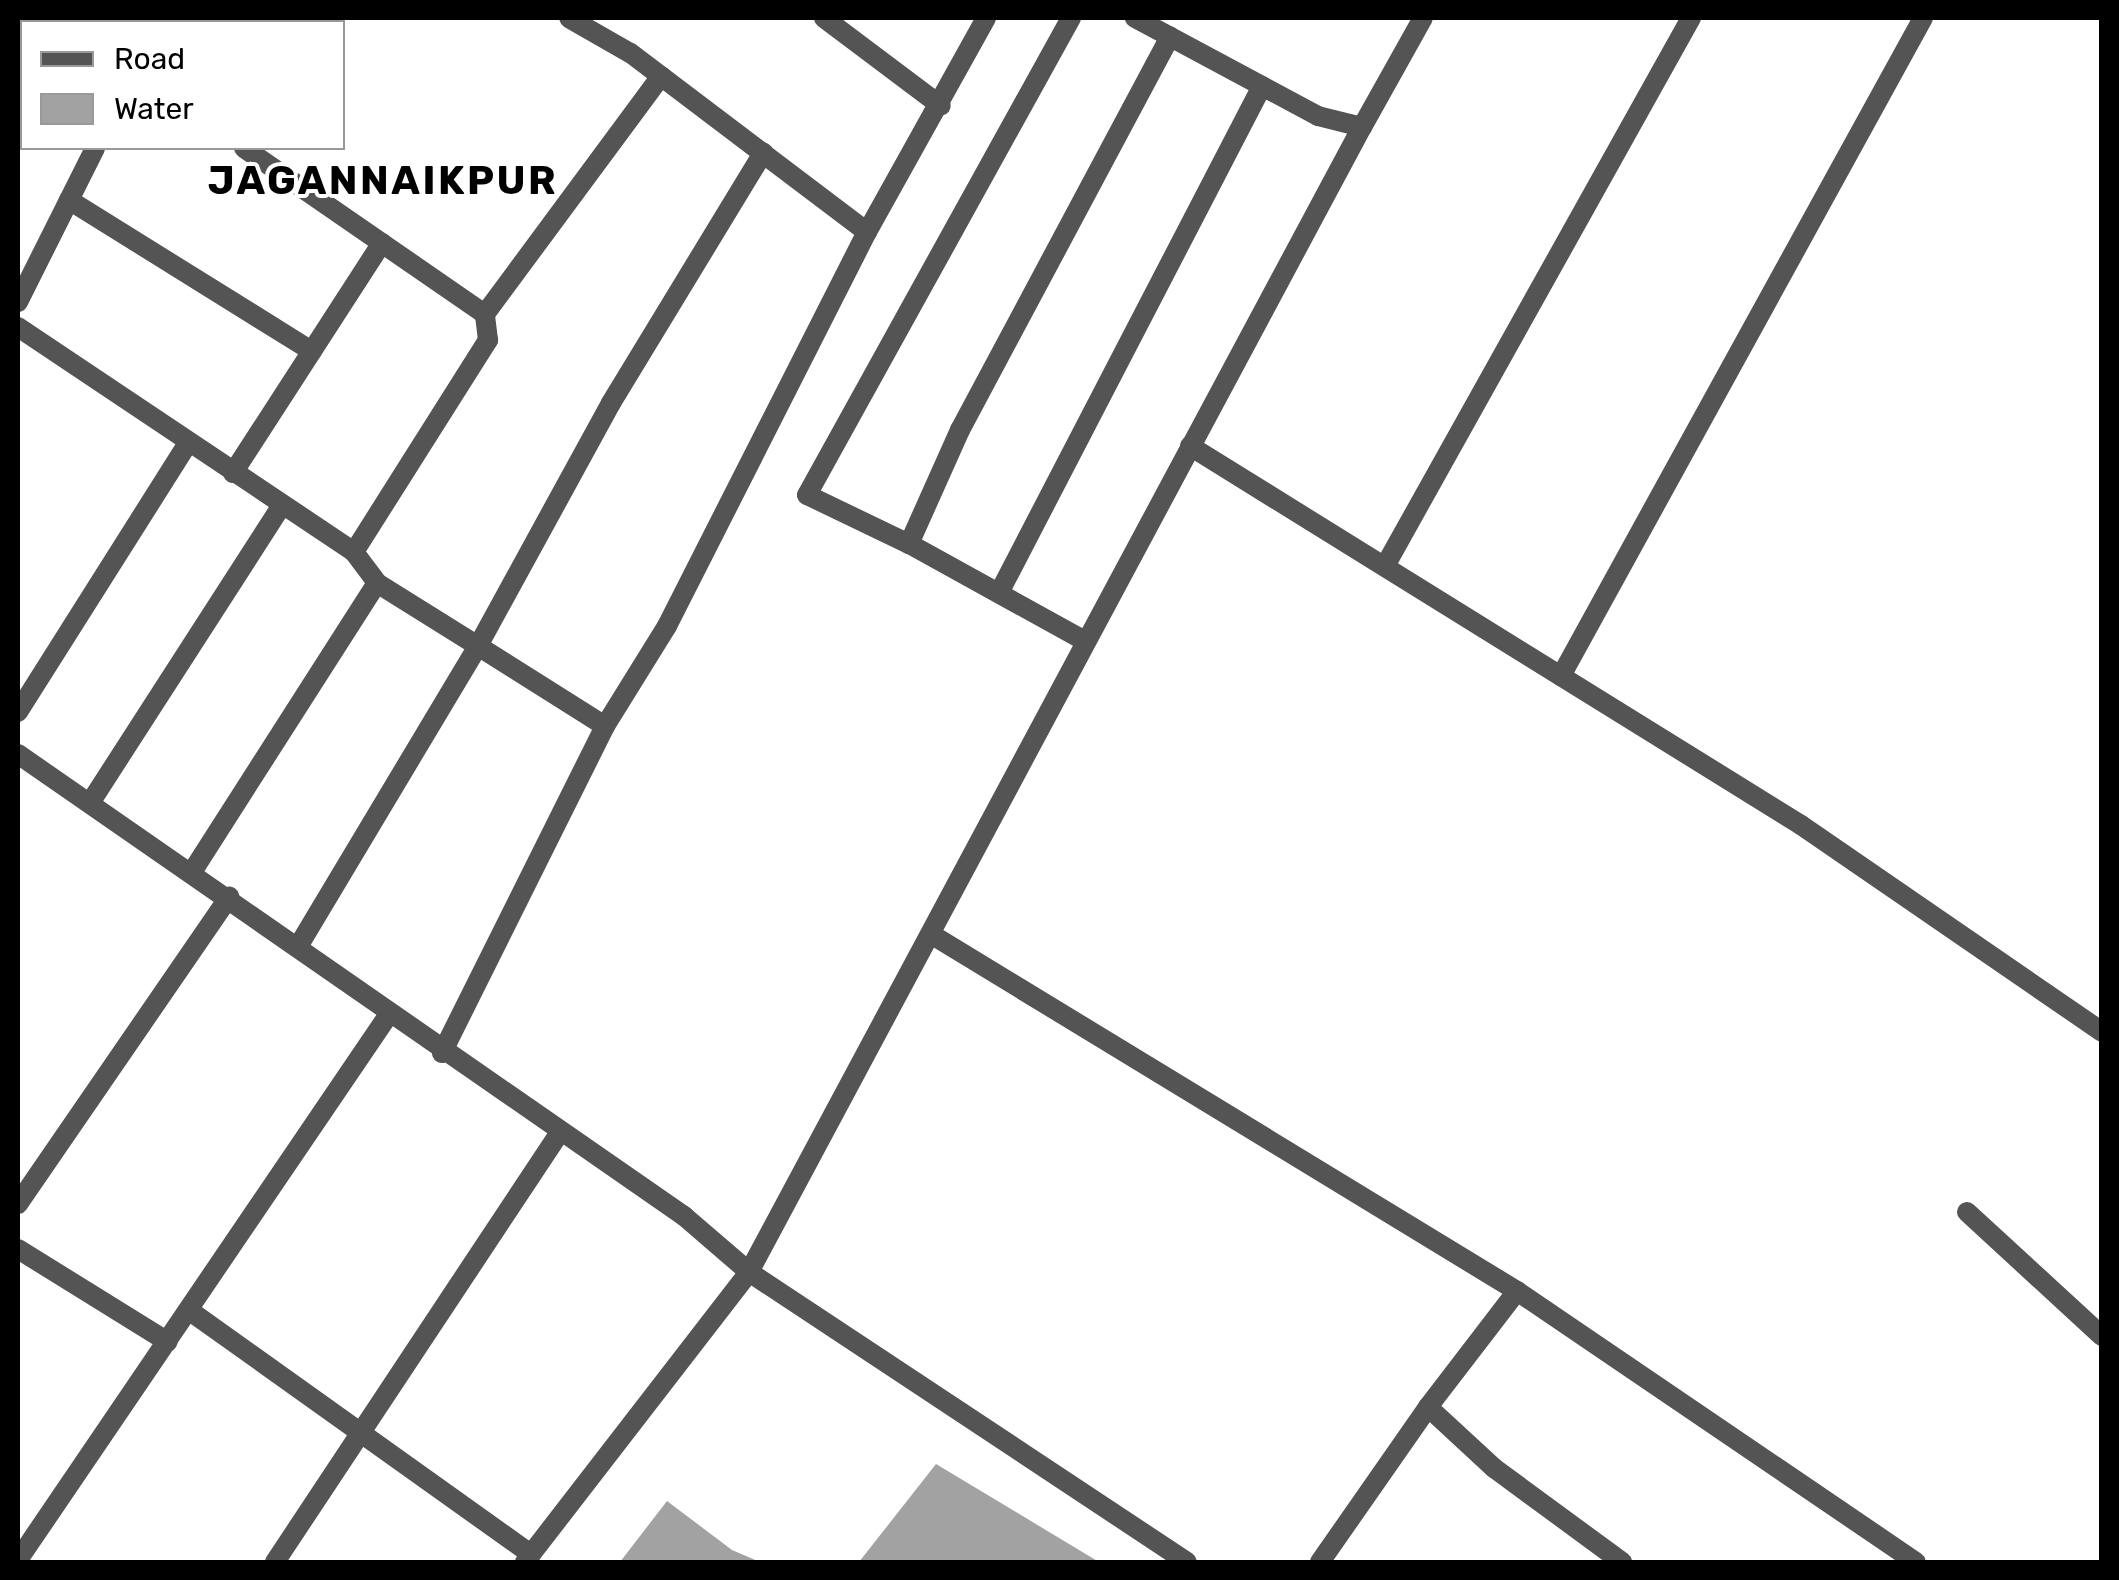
<!DOCTYPE html>
<html>
<head>
<meta charset="utf-8">
<style>
	body { margin:0 }
	#map { position:relative; width:2119px; height:1580px; overflow:hidden; background:#fff; font-family:Rubik,sans-serif }
	div>[style] { position:absolute }
	.water>* { inset:0; background:#a2a2a2 }
	.minor>* { height:20px; margin:-10px; padding:0 10px; transform-origin:10px; border-radius:10px; background:#545454 }
	.tertiary>* { height:20px; margin:-10px; padding:0 10px; transform-origin:10px; border-radius:10px; background:#545454 }
	span { translate:-50% -50%; white-space:nowrap; text-align:center; line-height:1.15; -webkit-text-stroke:8px #fff; paint-order:stroke }
	.district-label { font-size:40px; color:#000; font-weight:700; letter-spacing:2.5px }
	.frame { position:absolute; inset:0; border:20px solid #000; pointer-events:none }
	.legend { position:absolute; left:20px; top:20px; width:325px; height:130px; box-sizing:border-box; background:#fff; border:2px solid #999; margin:0; padding:12px 18px; list-style:none; font-size:30px; color:#000 }
	.legend li { display:flex; align-items:center; gap:20px; height:50px }
	.legend b { width:50px; border:2px solid #999 }
</style>
</head>
<body>
<div id="map">
	<div class="water">
		<i style="clip-path:polygon(936px 1464px,1099px 1562px,859px 1562px)"></i>
		<i style="clip-path:polygon(667px 1501px,732px 1550px,760px 1562px,620px 1562px)"></i>
	</div>
	<div class="minor">
		<i style="left:824px;top:18px;width:146px;rotate:36.9deg"></i>
		<i style="left:159px;top:22px;width:5px;rotate:-53deg"></i>
		<i style="left:1362px;top:127px;width:125px;rotate:-60.8deg"></i>
		<i style="left:244px;top:148px;width:293px;rotate:34.6deg"></i>
		<i style="left:69px;top:200px;width:286px;rotate:31.9deg"></i>
		<i style="left:867px;top:232px;width:245px;rotate:-60.9deg"></i>
		<i style="left:18px;top:302px;width:172px;rotate:-63.4deg"></i>
		<i style="left:18px;top:327px;width:404px;rotate:33.8deg"></i>
		<i style="left:354px;top:552px;width:251px;rotate:-57.7deg"></i>
		<i style="left:488px;top:340px;width:26px;rotate:-97deg"></i>
		<i style="left:485px;top:314px;width:296px;rotate:-53.5deg"></i>
		<i style="left:1190px;top:446px;width:719px;rotate:31.81deg"></i>
		<i style="left:1801px;top:825px;width:365px;rotate:34.5deg"></i>
		<i style="left:233px;top:473px;width:274px;rotate:-57.1deg"></i>
		<i style="left:909px;top:544px;width:113px;rotate:-154.3deg"></i>
		<i style="left:807px;top:495px;width:545px;rotate:-61.04deg"></i>
		<i style="left:354px;top:552px;width:39px;rotate:53deg"></i>
		<i style="left:377px;top:583px;width:119px;rotate:32deg"></i>
		<i style="left:478px;top:646px;width:277px;rotate:-61.3deg"></i>
		<i style="left:611px;top:403px;width:293px;rotate:-58.7deg"></i>
		<i style="left:1385px;top:566px;width:628px;rotate:-60.82deg"></i>
		<i style="left:999px;top:593px;width:571px;rotate:-62.58deg"></i>
		<i style="left:1085px;top:641px;width:201px;rotate:-151.1deg"></i>
		<i style="left:909px;top:544px;width:125px;rotate:-65.9deg"></i>
		<i style="left:960px;top:430px;width:446px;rotate:-61.9deg"></i>
		<i style="left:1561px;top:676px;width:751px;rotate:-61.18deg"></i>
		<i style="left:18px;top:712px;width:318px;rotate:-57.7deg"></i>
		<i style="left:90px;top:803px;width:354px;rotate:-57.2deg"></i>
		<i style="left:192px;top:872px;width:343px;rotate:-57.4deg"></i>
		<i style="left:934px;top:936px;width:683px;rotate:31.34deg"></i>
		<i style="left:299px;top:945px;width:348px;rotate:-59.1deg"></i>
		<i style="left:478px;top:646px;width:150px;rotate:32.2deg"></i>
		<i style="left:442px;top:1053px;width:365px;rotate:-63.5deg"></i>
		<i style="left:605px;top:726px;width:118px;rotate:-58.2deg"></i>
		<i style="left:667px;top:626px;width:442px;rotate:-63.1deg"></i>
		<i style="left:867px;top:232px;width:297px;rotate:-142.9deg"></i>
		<i style="left:630px;top:53px;width:70px;rotate:-150.2deg"></i>
		<i style="left:18px;top:1204px;width:373px;rotate:-55.5deg"></i>
		<i style="left:1967px;top:1212px;width:183px;rotate:42.6deg"></i>
		<i style="left:18px;top:1249px;width:176px;rotate:31.8deg"></i>
		<i style="left:190px;top:1311px;width:419px;rotate:35.5deg"></i>
		<i style="left:1428px;top:1407px;width:146px;rotate:-52.5deg"></i>
		<i style="left:1517px;top:1291px;width:482px;rotate:34.2deg"></i>
		<i style="left:18px;top:1560px;width:660px;rotate:-55.8deg"></i>
		<i style="left:275px;top:1562px;width:516px;rotate:-56.46deg"></i>
		<i style="left:525px;top:1562px;width:366px;rotate:-52.3deg"></i>
		<i style="left:749px;top:1272px;width:1299px;rotate:-61.84deg"></i>
		<i style="left:1362px;top:127px;width:45px;rotate:-166deg"></i>
		<i style="left:1318px;top:116px;width:208px;rotate:-151.8deg"></i>
		<i style="left:1320px;top:1562px;width:189px;rotate:-55.1deg"></i>
		<i style="left:1428px;top:1407px;width:90px;rotate:42.7deg"></i>
		<i style="left:1494px;top:1468px;width:159px;rotate:36.3deg"></i>
	</div>
	<div class="tertiary">
		<i style="left:18px;top:754px;width:811px;rotate:34.75deg"></i>
		<i style="left:684px;top:1216px;width:86px;rotate:40.7deg"></i>
		<i style="left:749px;top:1272px;width:525px;rotate:33.51deg"></i>
	</div>
	<div class="district-label">
		<span style="left:383px;top:181px">JAGANNAIKPUR</span>
	</div>
	<div class="frame"></div>
	<ul class="legend">
	<li><b style="height:12px;background:#545454"></b>Road</li>
	<li><b style="height:28px;background:#a2a2a2"></b>Water</li>
	</ul>
</div>
</body>
</html>
